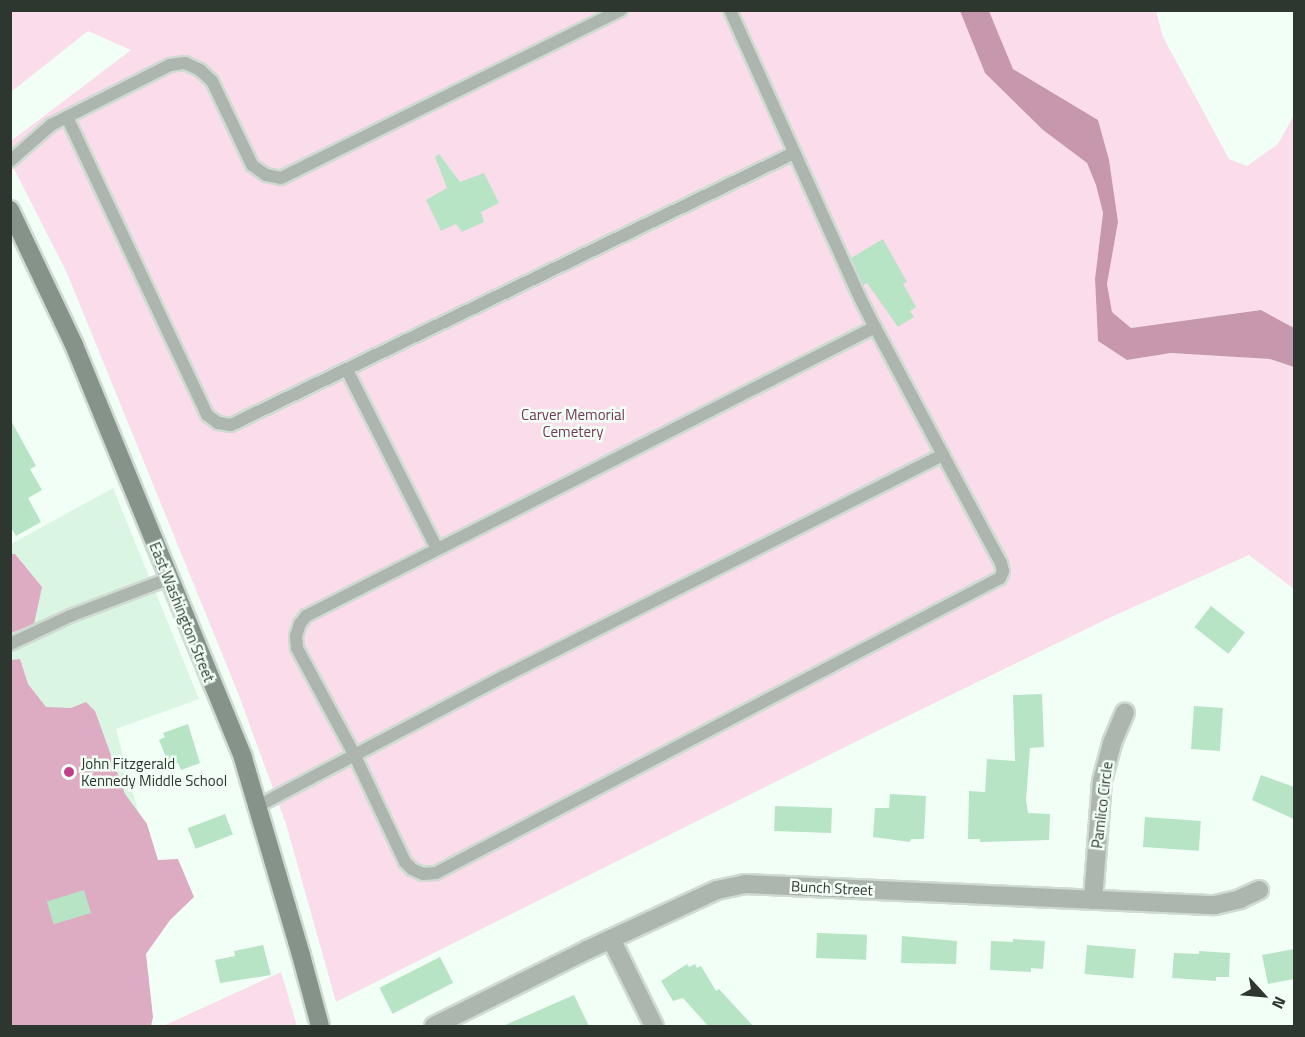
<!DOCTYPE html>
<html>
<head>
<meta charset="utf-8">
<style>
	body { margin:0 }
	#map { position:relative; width:1305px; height:1037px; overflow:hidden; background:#f2fff6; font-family:"Titillium Web",sans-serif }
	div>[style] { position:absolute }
	.built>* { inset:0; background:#daf6e3 }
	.green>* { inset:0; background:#fbdcea }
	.forest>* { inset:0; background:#ddacc3 }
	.water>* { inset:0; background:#c697ad }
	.building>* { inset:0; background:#b7e4c5; transform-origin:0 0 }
	.roads { filter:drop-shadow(2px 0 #cfdbd2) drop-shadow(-2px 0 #cfdbd2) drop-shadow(0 2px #cfdbd2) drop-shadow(0 -2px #cfdbd2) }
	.lane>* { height:12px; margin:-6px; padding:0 6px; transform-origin:6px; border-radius:6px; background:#acb5ae }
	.street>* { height:18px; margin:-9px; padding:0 9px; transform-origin:9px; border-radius:9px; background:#acb5ae }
	.secondary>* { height:18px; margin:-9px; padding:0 9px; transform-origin:9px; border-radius:9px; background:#869389 }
	.dots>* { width:16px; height:16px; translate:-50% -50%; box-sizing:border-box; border:3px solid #f2fff6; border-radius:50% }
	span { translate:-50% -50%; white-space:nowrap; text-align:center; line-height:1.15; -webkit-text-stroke:5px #f2fff6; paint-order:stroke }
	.park-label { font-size:15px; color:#753858 }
	.street-label { font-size:15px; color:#2e3630 }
	.poi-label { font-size:15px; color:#2e3630 }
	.left { translate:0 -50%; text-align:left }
	.frame { position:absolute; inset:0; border:12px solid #2e3630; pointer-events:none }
	.north { position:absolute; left:1233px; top:965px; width:60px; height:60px; -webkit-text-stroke:4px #f2fff6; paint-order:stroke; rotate:116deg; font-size:16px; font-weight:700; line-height:24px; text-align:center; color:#2e3630 }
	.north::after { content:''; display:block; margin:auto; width:21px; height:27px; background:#2e3630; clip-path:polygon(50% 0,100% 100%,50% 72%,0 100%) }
</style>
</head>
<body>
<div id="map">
	<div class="built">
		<i style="clip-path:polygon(113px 488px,199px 699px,116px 729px,139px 815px,11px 1026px,11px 544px)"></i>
	</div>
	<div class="green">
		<i style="clip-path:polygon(11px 11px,960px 11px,985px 73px,1043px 130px,1087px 163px,1096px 185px,1103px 213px,1095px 279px,1098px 341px,1127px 360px,1171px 353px,1270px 359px,1294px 367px,1294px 589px,1249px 555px,1109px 618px,873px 733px,336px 1002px,286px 824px,238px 693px,67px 273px,11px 163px,11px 141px,131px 50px,88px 31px,11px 92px)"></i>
		<i style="clip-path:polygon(989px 11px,1156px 11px,1163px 37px,1229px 159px,1247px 166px,1278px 144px,1294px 115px,1294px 328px,1261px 310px,1131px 328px,1112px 312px,1107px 284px,1118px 222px,1098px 120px,1013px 69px)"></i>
		<i style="clip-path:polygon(281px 972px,297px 1026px,163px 1026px)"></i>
	</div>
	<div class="forest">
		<i style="clip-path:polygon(11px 554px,15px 554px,42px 587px,34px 624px,11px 633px)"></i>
		<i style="clip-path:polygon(20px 659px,28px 684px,46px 707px,71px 708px,86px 702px,95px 711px,125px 794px,147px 824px,158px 860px,178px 859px,194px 897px,170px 920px,146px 954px,153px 1017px,151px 1026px,11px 1026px,10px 660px)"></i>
	</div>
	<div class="water">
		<i style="clip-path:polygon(960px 11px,989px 11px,1013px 69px,1098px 120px,1109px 160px,1118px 222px,1107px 284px,1112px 312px,1131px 328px,1261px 310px,1294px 328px,1294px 367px,1270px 359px,1171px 353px,1127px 360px,1098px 341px,1095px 279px,1103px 213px,1096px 185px,1087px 163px,1043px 130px,985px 73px)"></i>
	</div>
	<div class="building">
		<i style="clip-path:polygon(439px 154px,460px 182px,484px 173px,499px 203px,481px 212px,484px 222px,462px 232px,456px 224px,441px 231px,426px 200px,447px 188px,435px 157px)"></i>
		<i style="clip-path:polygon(883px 239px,907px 282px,903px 284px,916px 307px,910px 311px,914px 317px,898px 327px,867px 283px,863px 285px,851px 258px)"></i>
		<i style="clip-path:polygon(10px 419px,36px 466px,30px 469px,42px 490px,28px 498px,41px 522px,16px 536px,10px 526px)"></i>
		<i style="left:1211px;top:606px;width:43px;height:27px;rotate:38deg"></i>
		<i style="clip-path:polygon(1042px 694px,1044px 747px,1030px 748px,1026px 800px,1028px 813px,1050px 814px,1049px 840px,980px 842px,980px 839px,968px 839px,969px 791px,985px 792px,987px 759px,1015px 761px,1013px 695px)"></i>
		<i style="left:1194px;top:706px;width:29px;height:43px;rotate:4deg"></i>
		<i style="clip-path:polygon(188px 724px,200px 763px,181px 770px,178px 763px,175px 764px,173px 760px,168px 762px,159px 740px,165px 737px,163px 733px)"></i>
		<i style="clip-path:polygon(1261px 775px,1294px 787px,1294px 819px,1252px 800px)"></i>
		<i style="clip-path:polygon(890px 794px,926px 796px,924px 839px,911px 839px,910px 842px,873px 837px,875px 808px,889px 808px)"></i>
		<i style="left:775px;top:806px;width:57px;height:25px;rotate:2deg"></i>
		<i style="left:225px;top:814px;width:22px;height:40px;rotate:69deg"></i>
		<i style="left:1145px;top:817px;width:56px;height:30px;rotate:4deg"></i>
		<i style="left:84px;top:890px;width:24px;height:39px;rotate:73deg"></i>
		<i style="left:817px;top:933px;width:50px;height:25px;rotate:2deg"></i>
		<i style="clip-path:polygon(902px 936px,957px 941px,956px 964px,901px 963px)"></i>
		<i style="clip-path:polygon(1013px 939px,1045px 941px,1043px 969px,1031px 968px,1031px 972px,990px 970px,991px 941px,1013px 942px)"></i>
		<i style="clip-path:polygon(263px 945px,271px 975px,220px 983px,215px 960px,235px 956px,234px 951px)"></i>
		<i style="left:1087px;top:945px;width:49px;height:29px;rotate:5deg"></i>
		<i style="clip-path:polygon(1294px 949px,1294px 979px,1268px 984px,1262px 955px)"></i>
		<i style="clip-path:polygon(1199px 951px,1230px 953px,1229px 977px,1216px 977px,1216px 981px,1172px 978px,1174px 953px,1199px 954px)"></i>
		<i style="left:440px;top:957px;width:29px;height:68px;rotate:63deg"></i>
		<i style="clip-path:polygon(687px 964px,689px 967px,695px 964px,697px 968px,701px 966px,716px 991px,719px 989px,753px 1026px,708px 1026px,683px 998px,673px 1001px,661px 981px)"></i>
		<i style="clip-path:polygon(574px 995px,589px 1026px,503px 1026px)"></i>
	</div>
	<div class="roads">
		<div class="lane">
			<i style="left:730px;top:10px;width:316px;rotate:65.7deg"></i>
			<i style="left:860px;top:298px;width:33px;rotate:63deg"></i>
			<i style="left:875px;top:327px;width:145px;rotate:62deg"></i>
			<i style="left:943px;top:455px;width:123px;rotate:61.8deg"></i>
			<i style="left:1001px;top:563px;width:8px;rotate:76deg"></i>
			<i style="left:1003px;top:571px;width:8px;rotate:113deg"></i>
			<i style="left:1000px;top:578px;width:636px;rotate:152.39deg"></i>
			<i style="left:436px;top:873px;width:13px;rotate:176deg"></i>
			<i style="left:423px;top:874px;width:12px;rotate:-156deg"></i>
			<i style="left:412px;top:869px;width:10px;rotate:-135deg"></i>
			<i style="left:405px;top:862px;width:119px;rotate:-115.3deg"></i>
			<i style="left:354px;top:754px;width:120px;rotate:-118.3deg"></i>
			<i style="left:297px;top:648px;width:12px;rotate:-95deg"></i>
			<i style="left:296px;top:636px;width:13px;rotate:-72deg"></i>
			<i style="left:300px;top:624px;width:10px;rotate:-53deg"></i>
			<i style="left:306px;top:616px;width:638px;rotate:-26.93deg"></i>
			<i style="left:67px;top:117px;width:329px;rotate:64.8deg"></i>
			<i style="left:207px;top:415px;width:14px;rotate:36deg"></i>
			<i style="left:218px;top:423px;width:13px;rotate:9deg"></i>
			<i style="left:231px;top:425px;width:625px;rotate:-25.79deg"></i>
			<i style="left:10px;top:161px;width:55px;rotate:-41.3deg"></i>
			<i style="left:51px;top:125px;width:133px;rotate:-26.8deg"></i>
			<i style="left:170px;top:65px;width:15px;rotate:-8deg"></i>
			<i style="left:185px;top:63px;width:17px;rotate:25deg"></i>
			<i style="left:200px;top:70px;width:16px;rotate:43deg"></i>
			<i style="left:212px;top:81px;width:93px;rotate:64.5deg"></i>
			<i style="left:252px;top:165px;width:17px;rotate:36deg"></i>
			<i style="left:266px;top:175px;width:15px;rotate:11deg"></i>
			<i style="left:281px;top:178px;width:379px;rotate:-26.3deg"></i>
			<i style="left:347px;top:370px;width:200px;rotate:63.3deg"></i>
			<i style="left:10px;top:644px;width:66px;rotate:-25deg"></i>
			<i style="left:70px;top:616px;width:105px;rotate:-20.7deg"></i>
			<i style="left:258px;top:806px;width:279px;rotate:-27.8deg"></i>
			<i style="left:505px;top:676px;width:491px;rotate:-26.8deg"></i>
		</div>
		<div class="street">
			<i style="left:1093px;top:900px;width:119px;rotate:-85.7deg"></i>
			<i style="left:1102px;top:781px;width:39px;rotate:-75deg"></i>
			<i style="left:1112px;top:743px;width:33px;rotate:-67deg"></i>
			<i style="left:611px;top:939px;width:97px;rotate:63.7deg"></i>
			<i style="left:434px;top:1026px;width:171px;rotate:-26.4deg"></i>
			<i style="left:587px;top:950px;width:143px;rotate:-24.8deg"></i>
			<i style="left:717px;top:890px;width:29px;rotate:-12deg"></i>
			<i style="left:745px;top:884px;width:470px;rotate:2.6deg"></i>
			<i style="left:1215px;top:905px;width:26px;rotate:-13deg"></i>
			<i style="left:1240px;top:899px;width:21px;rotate:-25deg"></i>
		</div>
		<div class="secondary">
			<i style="left:10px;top:210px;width:149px;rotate:64.6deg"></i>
			<i style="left:74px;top:345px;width:446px;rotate:67.7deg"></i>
			<i style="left:243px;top:758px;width:205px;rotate:73.6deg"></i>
			<i style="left:301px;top:955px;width:73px;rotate:75deg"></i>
		</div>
	</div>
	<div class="dots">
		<i style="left:69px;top:772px;background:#c03f89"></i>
	</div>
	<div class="park-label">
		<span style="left:573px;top:423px">Carver Memorial<br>Cemetery</span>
	</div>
	<div class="street-label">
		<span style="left:182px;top:612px;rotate:68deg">East Washington Street</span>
		<span style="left:1102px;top:805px;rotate:-83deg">Pamlico Circle</span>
		<span style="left:832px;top:888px;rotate:3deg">Bunch Street</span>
	</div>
	<div class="poi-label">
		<span class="left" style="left:81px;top:772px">John Fitzgerald<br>Kennedy Middle School</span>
	</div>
	<div class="frame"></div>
	<div class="north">N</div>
</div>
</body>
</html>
